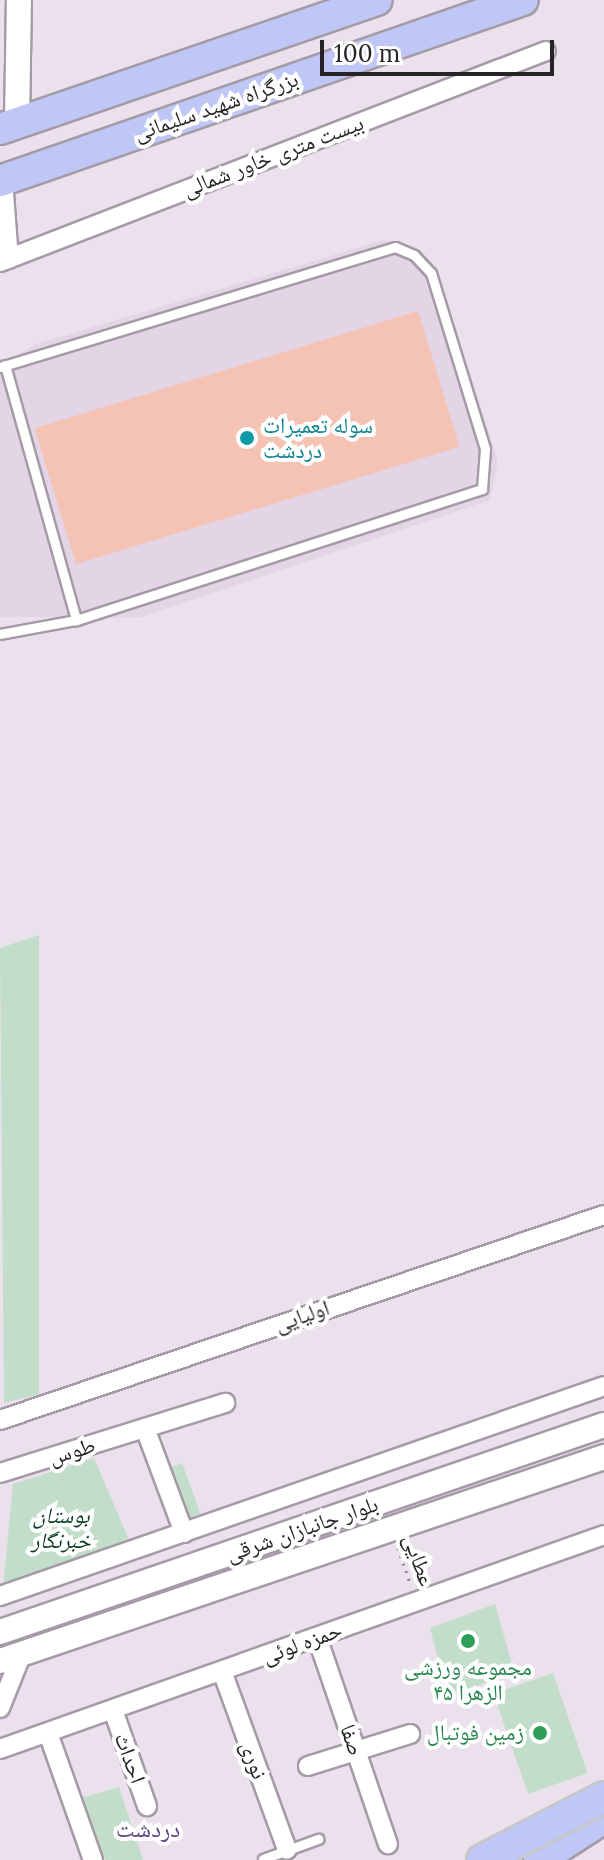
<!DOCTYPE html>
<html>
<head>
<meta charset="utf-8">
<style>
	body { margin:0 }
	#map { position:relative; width:604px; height:1860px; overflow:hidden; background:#ebe1ed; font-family:Lora,"Noto Naskh Arabic",serif }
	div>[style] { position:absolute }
	.built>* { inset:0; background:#e3d4e6 }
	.green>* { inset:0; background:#c2deca; transform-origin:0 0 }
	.building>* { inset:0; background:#f4c3b4; transform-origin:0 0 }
	.path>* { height:3px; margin-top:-1.5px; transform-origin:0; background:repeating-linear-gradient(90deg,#918a93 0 2px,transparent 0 8px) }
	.roads { filter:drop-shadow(2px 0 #a49ba6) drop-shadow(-2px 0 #a49ba6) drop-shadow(0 2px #a49ba6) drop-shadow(0 -2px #a49ba6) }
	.service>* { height:9px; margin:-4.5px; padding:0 4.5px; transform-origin:4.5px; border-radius:4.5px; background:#fff }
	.minor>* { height:18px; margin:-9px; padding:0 9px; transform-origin:9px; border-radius:9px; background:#fff }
	.secondary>* { height:24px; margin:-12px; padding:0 12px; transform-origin:12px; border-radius:12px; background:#fff }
	.trunk>* { height:30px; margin:-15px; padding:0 15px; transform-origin:15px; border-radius:15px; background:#bec7f6 }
	.bridges { filter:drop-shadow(2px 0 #c7c6c7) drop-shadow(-2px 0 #c7c6c7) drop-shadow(0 2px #c7c6c7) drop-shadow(0 -2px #c7c6c7) }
	.trunk-bridge>* { height:30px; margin:-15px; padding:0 15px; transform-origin:15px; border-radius:15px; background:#bec7f6 }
	.dots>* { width:22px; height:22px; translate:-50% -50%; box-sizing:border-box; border:4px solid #fff; border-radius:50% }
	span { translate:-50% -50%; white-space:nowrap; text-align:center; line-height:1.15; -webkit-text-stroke:8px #fff; paint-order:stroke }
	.street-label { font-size:22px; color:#272428 }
	.culture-label { font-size:22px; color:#0d838f }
	.left { translate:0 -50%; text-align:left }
	.park-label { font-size:22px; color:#0b3e22; font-style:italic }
	.leisure-label { font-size:22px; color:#27864d }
	.right { translate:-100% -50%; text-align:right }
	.neighbourhood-label { font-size:24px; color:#5e4784 }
	.scale { position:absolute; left:320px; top:40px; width:234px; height:36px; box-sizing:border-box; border:4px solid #272428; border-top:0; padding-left:10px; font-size:24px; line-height:28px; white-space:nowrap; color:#272428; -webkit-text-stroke:6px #fff; paint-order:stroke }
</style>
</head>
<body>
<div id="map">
	<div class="built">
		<i style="clip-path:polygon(384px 240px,414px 247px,437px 270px,498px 461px,490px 500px,139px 618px,0 617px,0 365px,36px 344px)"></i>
	</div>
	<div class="green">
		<i style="clip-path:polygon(39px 935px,39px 1394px,4px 1403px,0 948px)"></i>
		<i style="clip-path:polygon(94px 1458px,137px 1559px,1px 1608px,13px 1484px)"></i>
		<i style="left:182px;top:1463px;width:54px;height:20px;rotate:70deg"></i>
		<i style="clip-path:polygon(495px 1604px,514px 1671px,448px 1698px,430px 1628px)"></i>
		<i style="left:553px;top:1673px;width:106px;height:63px;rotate:71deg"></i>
		<i style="clip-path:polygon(119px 1787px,143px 1860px,105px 1860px,81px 1798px)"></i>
	</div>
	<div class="building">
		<i style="left:418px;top:311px;width:142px;height:401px;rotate:73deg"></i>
	</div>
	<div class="path">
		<i style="left:398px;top:1548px;width:40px;rotate:71.1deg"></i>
	</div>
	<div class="roads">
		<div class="service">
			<i style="left:5px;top:365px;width:265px;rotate:74.4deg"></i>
			<i style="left:0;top:367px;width:413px;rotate:-16.9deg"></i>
			<i style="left:395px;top:247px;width:21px;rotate:23deg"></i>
			<i style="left:414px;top:255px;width:25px;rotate:47deg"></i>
			<i style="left:431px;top:273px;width:184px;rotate:72.9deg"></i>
			<i style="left:485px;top:449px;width:40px;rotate:94.3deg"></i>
			<i style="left:482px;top:489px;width:427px;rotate:162.1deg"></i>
			<i style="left:76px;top:620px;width:77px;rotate:169.6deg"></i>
			<i style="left:263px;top:1859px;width:59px;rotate:-20deg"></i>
		</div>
		<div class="minor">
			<i style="left:3px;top:180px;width:79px;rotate:85.7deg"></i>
			<i style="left:0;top:262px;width:585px;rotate:-21.13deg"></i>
			<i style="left:0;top:1420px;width:638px;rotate:-18.75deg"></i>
			<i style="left:145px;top:1428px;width:112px;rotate:69.6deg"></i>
			<i style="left:0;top:1473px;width:236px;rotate:-17.3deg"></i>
			<i style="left:0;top:1596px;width:639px;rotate:-19.17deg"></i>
			<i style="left:317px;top:1637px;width:219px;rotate:71.1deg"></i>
			<i style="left:222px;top:1671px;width:190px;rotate:70deg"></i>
			<i style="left:0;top:1708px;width:59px;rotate:-68.2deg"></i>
			<i style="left:113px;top:1710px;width:102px;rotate:70.5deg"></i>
			<i style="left:48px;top:1733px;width:135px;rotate:70.5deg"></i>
			<i style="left:0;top:1749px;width:641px;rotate:-19.51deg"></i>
			<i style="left:308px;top:1766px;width:107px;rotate:-17.4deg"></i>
		</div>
		<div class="secondary">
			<i style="left:17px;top:123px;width:123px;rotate:-89.1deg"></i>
			<i style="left:0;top:1632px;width:638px;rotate:-18.92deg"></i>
			<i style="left:0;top:1661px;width:638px;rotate:-18.66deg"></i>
		</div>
		<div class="trunk">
			<i style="left:0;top:129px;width:398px;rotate:-18.9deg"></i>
			<i style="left:0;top:181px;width:553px;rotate:-19.09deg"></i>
			<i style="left:539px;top:1860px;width:77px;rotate:-32.9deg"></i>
		</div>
	</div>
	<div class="bridges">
		<div class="trunk-bridge">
			<i style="left:482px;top:1860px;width:137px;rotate:-27.3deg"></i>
		</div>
	</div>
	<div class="dots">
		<i style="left:247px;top:438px;background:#0f9aa8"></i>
		<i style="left:468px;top:1641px;background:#2e9e5b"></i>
		<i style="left:540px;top:1733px;background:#2e9e5b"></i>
	</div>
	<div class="street-label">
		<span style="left:216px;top:106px;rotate:-19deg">بزرگراه شهید سلیمانی</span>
		<span style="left:273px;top:156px;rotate:-21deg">بیست متری خاور شمالی</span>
		<span style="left:302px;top:1316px;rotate:-19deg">اولیایی</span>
		<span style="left:72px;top:1451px;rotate:-17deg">طوس</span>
		<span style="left:302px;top:1529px;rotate:-19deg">بلوار جانبازان شرقی</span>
		<span style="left:419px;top:1560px;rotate:71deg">عطایی</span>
		<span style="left:302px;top:1643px;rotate:-20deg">حمزه لوئی</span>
		<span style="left:352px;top:1740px;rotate:71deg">صفا</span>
		<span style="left:130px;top:1758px;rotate:70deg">احداث</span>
		<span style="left:254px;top:1760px;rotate:70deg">نوری</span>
	</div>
	<div class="culture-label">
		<span class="left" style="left:263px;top:438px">سوله تعمیرات<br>دردشت</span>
	</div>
	<div class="park-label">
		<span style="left:61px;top:1528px">بوستان<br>خبرنگار</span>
	</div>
	<div class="leisure-label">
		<span style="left:468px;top:1680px">مجموعه ورزشی<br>الزهرا ۴۵</span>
		<span class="right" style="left:524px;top:1733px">زمین فوتبال</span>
	</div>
	<div class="neighbourhood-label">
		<span style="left:148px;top:1829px">دردشت</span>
	</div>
	<div class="scale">100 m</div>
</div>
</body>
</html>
